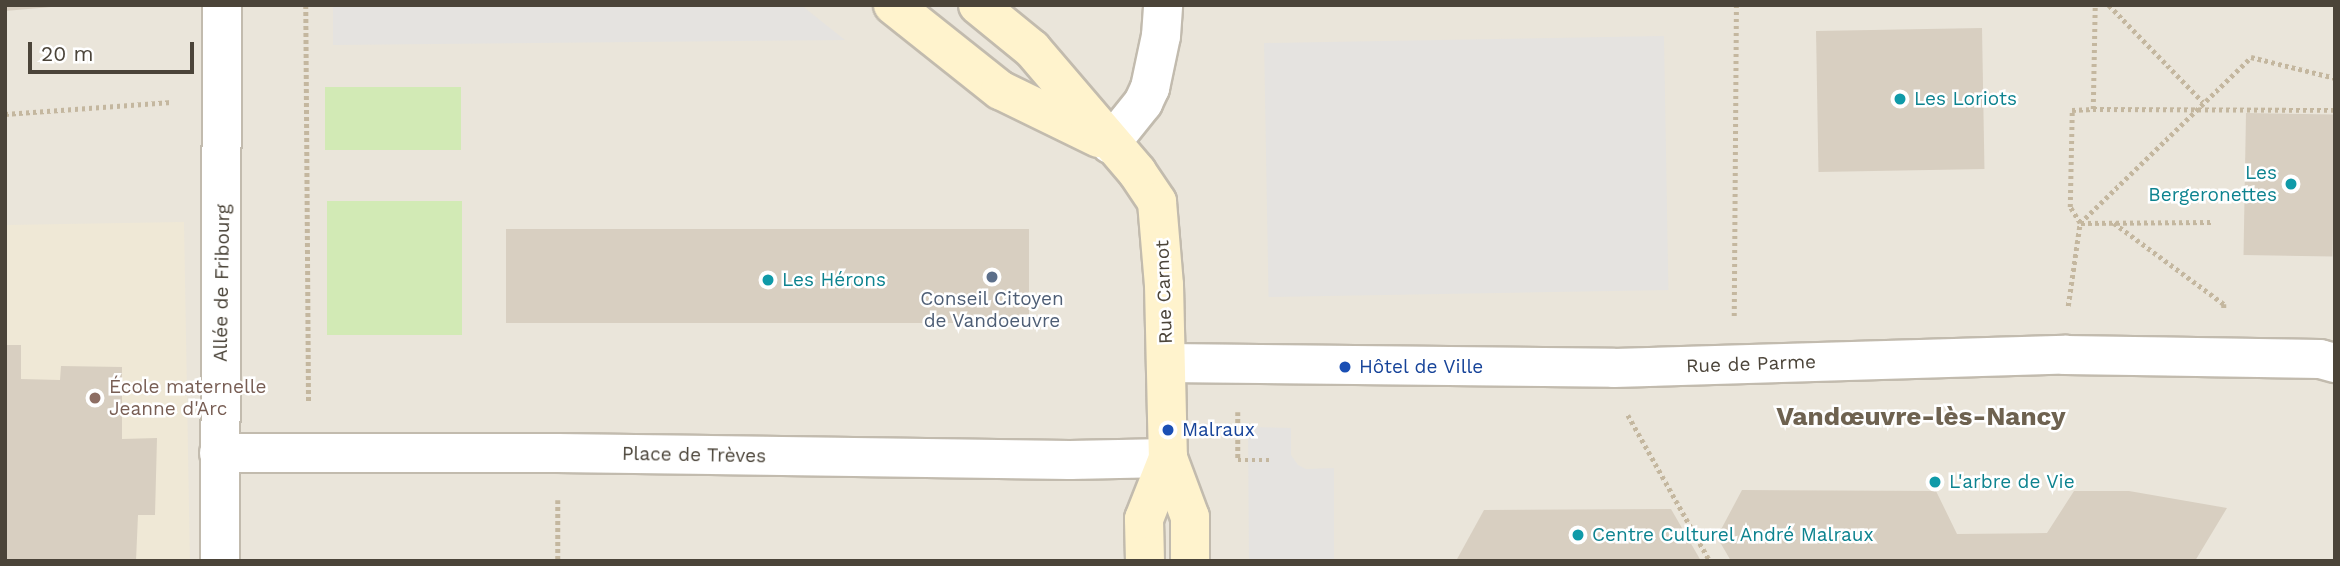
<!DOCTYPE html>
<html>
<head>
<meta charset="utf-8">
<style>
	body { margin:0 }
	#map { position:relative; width:2340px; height:566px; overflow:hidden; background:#f6f3ec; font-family:"Work Sans",sans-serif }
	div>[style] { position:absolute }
	.residential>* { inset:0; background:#eae5da; transform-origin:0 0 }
	.education>* { inset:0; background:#efe8d6; transform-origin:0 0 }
	.green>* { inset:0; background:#d2eab5; transform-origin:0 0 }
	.parking>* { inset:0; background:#e5e3e0; transform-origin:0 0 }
	.building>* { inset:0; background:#d8cfc1; transform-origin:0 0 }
	.path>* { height:4.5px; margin-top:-2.25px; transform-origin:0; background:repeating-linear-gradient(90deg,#c4b79f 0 3.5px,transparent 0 7px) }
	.roads { filter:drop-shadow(2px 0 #c2bbae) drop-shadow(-2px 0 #c2bbae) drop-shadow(0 2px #c2bbae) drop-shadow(0 -2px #c2bbae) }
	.street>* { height:38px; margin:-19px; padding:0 19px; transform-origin:19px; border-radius:19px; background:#fff }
	.secondary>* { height:38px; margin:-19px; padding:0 19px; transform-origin:19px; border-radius:19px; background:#fff3cd }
	.dots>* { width:19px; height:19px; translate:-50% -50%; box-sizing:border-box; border:4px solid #fff; border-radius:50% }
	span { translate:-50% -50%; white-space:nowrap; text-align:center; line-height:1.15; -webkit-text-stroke:5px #fff; paint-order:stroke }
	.culture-label { font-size:19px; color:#0d838f }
	.left { translate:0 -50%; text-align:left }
	.right { translate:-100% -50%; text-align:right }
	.street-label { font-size:19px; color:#4b4439 }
	.service-label { font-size:19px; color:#4e5e75 }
	.transit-label { font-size:19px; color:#164399 }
	.education-label { font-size:19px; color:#785e54 }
	.district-label { font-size:26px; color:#6e6250; font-weight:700 }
	.frame { position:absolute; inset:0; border:7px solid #4b4439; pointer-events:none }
	.scale { position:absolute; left:28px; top:42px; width:166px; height:32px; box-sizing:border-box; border:4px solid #4b4439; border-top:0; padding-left:9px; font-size:21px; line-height:24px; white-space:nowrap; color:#4b4439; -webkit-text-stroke:5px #fff; paint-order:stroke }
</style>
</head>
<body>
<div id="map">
	<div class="residential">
		<i style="left:5px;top:5px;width:2330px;height:556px"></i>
	</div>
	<div class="education">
		<i style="left:184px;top:222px;width:339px;height:179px;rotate:89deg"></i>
	</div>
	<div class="green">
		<i style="left:325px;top:87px;width:136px;height:63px"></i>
		<i style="left:462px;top:201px;width:134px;height:135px;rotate:90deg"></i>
	</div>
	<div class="parking">
		<i style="clip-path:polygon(333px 5px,801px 5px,845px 40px,333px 45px)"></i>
		<i style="left:1664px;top:36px;width:254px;height:400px;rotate:89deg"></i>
		<i style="clip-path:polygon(1248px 427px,1291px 428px,1291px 455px,1298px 465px,1306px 469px,1334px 468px,1334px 561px,1249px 561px)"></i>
	</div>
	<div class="building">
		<i style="clip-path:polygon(5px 5px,51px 5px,51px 7px,5px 11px)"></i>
		<i style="left:1982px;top:28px;width:141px;height:166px;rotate:89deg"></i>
		<i style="left:2246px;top:113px;width:89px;height:142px;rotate:1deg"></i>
		<i style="left:1029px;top:229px;width:94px;height:523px;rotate:90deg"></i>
		<i style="clip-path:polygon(5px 345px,21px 345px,21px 379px,60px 380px,61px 366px,122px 367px,122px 439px,157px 438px,155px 515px,138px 515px,136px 561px,5px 561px)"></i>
		<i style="clip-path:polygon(1742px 490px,1936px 491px,1957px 534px,2047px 533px,2074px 491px,2129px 491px,2227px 508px,2195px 561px,1731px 561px,1717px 537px)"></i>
		<i style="clip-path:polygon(1671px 509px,1701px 561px,1456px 561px,1484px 510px)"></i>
	</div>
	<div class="path">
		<i style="left:306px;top:5px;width:398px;rotate:89.6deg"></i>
		<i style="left:2109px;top:5px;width:135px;rotate:45.9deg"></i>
		<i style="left:2093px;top:109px;width:242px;rotate:0.2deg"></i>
		<i style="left:5px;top:114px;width:167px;rotate:-4.1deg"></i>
		<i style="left:2080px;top:223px;width:19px;rotate:-122deg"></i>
		<i style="left:2070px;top:207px;width:97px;rotate:-88.8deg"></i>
		<i style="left:2072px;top:110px;width:21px;rotate:-3deg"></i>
		<i style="left:2093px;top:109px;width:104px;rotate:-88.9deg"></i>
		<i style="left:2081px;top:223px;width:131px;rotate:-0.4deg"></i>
		<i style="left:2114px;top:223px;width:137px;rotate:36.4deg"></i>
		<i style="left:2224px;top:304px;width:6px;rotate:90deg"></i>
		<i style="left:2068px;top:306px;width:84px;rotate:-81.8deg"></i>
		<i style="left:2080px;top:223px;width:238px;rotate:-44.1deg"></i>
		<i style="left:2251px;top:57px;width:87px;rotate:14deg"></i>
		<i style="left:1734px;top:316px;width:311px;rotate:-89.6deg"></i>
		<i style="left:1238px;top:412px;width:48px;rotate:90deg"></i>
		<i style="left:1238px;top:460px;width:35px"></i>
		<i style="left:1628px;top:415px;width:167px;rotate:60.7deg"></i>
		<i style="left:558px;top:500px;width:61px;rotate:90deg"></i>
	</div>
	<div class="roads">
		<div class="street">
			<i style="left:1110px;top:144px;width:53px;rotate:-51.2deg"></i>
			<i style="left:1143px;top:103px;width:17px;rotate:-65deg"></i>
			<i style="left:1150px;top:88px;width:53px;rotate:-78.1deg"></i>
			<i style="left:1161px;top:36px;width:31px;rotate:-86deg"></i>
			<i style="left:1166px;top:363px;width:448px;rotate:0.6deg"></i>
			<i style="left:1614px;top:368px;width:451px;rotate:-1.7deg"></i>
			<i style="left:2065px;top:355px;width:255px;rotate:0.9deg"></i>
			<i style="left:2320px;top:359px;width:16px;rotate:15deg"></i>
			<i style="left:219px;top:453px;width:338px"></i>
			<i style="left:557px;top:453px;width:513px;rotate:0.78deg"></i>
			<i style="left:1070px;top:460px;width:98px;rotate:-1.2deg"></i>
			<i style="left:220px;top:561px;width:556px;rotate:-89.79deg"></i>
		</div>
		<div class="secondary">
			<i style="left:893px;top:5px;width:137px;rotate:38.5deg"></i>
			<i style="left:1000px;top:90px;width:110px;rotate:25.9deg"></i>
			<i style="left:978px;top:5px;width:70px;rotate:39.2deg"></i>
			<i style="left:1032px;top:49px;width:162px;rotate:49.5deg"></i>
			<i style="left:1137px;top:172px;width:36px;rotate:56deg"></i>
			<i style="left:1157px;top:202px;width:83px;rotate:85.2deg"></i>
			<i style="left:1164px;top:285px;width:173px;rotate:88.7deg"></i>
			<i style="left:1168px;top:458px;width:63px;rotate:69.6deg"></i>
			<i style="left:1190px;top:517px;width:44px;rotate:90deg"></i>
			<i style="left:1145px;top:561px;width:42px;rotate:-91.4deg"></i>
			<i style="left:1144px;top:519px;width:66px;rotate:-68.5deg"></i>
		</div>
	</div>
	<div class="dots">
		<i style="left:1900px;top:99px;background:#0f9aa8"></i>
		<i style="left:2291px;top:184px;background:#0f9aa8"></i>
		<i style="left:992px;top:277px;background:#5c6f8a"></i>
		<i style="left:768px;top:280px;background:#0f9aa8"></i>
		<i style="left:1345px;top:367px;background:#1a4fb4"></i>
		<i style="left:95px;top:398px;background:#8d6e63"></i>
		<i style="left:1168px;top:430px;background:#1a4fb4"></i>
		<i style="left:1935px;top:482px;background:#0f9aa8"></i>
		<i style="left:1578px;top:535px;background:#0f9aa8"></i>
	</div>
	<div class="culture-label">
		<span class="left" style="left:1914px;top:99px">Les Loriots</span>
		<span class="right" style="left:2277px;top:184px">Les<br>Bergeronettes</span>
		<span class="left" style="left:782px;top:280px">Les Hérons</span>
		<span class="left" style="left:1949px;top:482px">L'arbre de Vie</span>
		<span class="left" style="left:1592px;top:535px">Centre Culturel André Malraux</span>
	</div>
	<div class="street-label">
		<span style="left:222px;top:283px;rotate:-89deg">Allée de Fribourg</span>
		<span style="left:1164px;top:292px;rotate:-92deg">Rue Carnot</span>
		<span style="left:1751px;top:364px;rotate:-2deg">Rue de Parme</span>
		<span style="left:694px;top:455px;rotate:1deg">Place de Trèves</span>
	</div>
	<div class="service-label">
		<span style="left:992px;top:310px">Conseil Citoyen<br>de Vandoeuvre</span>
	</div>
	<div class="transit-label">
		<span class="left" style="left:1359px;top:367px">Hôtel de Ville</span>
		<span class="left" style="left:1182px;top:430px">Malraux</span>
	</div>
	<div class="education-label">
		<span class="left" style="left:109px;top:398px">École maternelle<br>Jeanne d'Arc</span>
	</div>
	<div class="district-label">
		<span style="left:1921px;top:417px">Vandœuvre-lès-Nancy</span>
	</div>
	<div class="frame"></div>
	<div class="scale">20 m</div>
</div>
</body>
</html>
